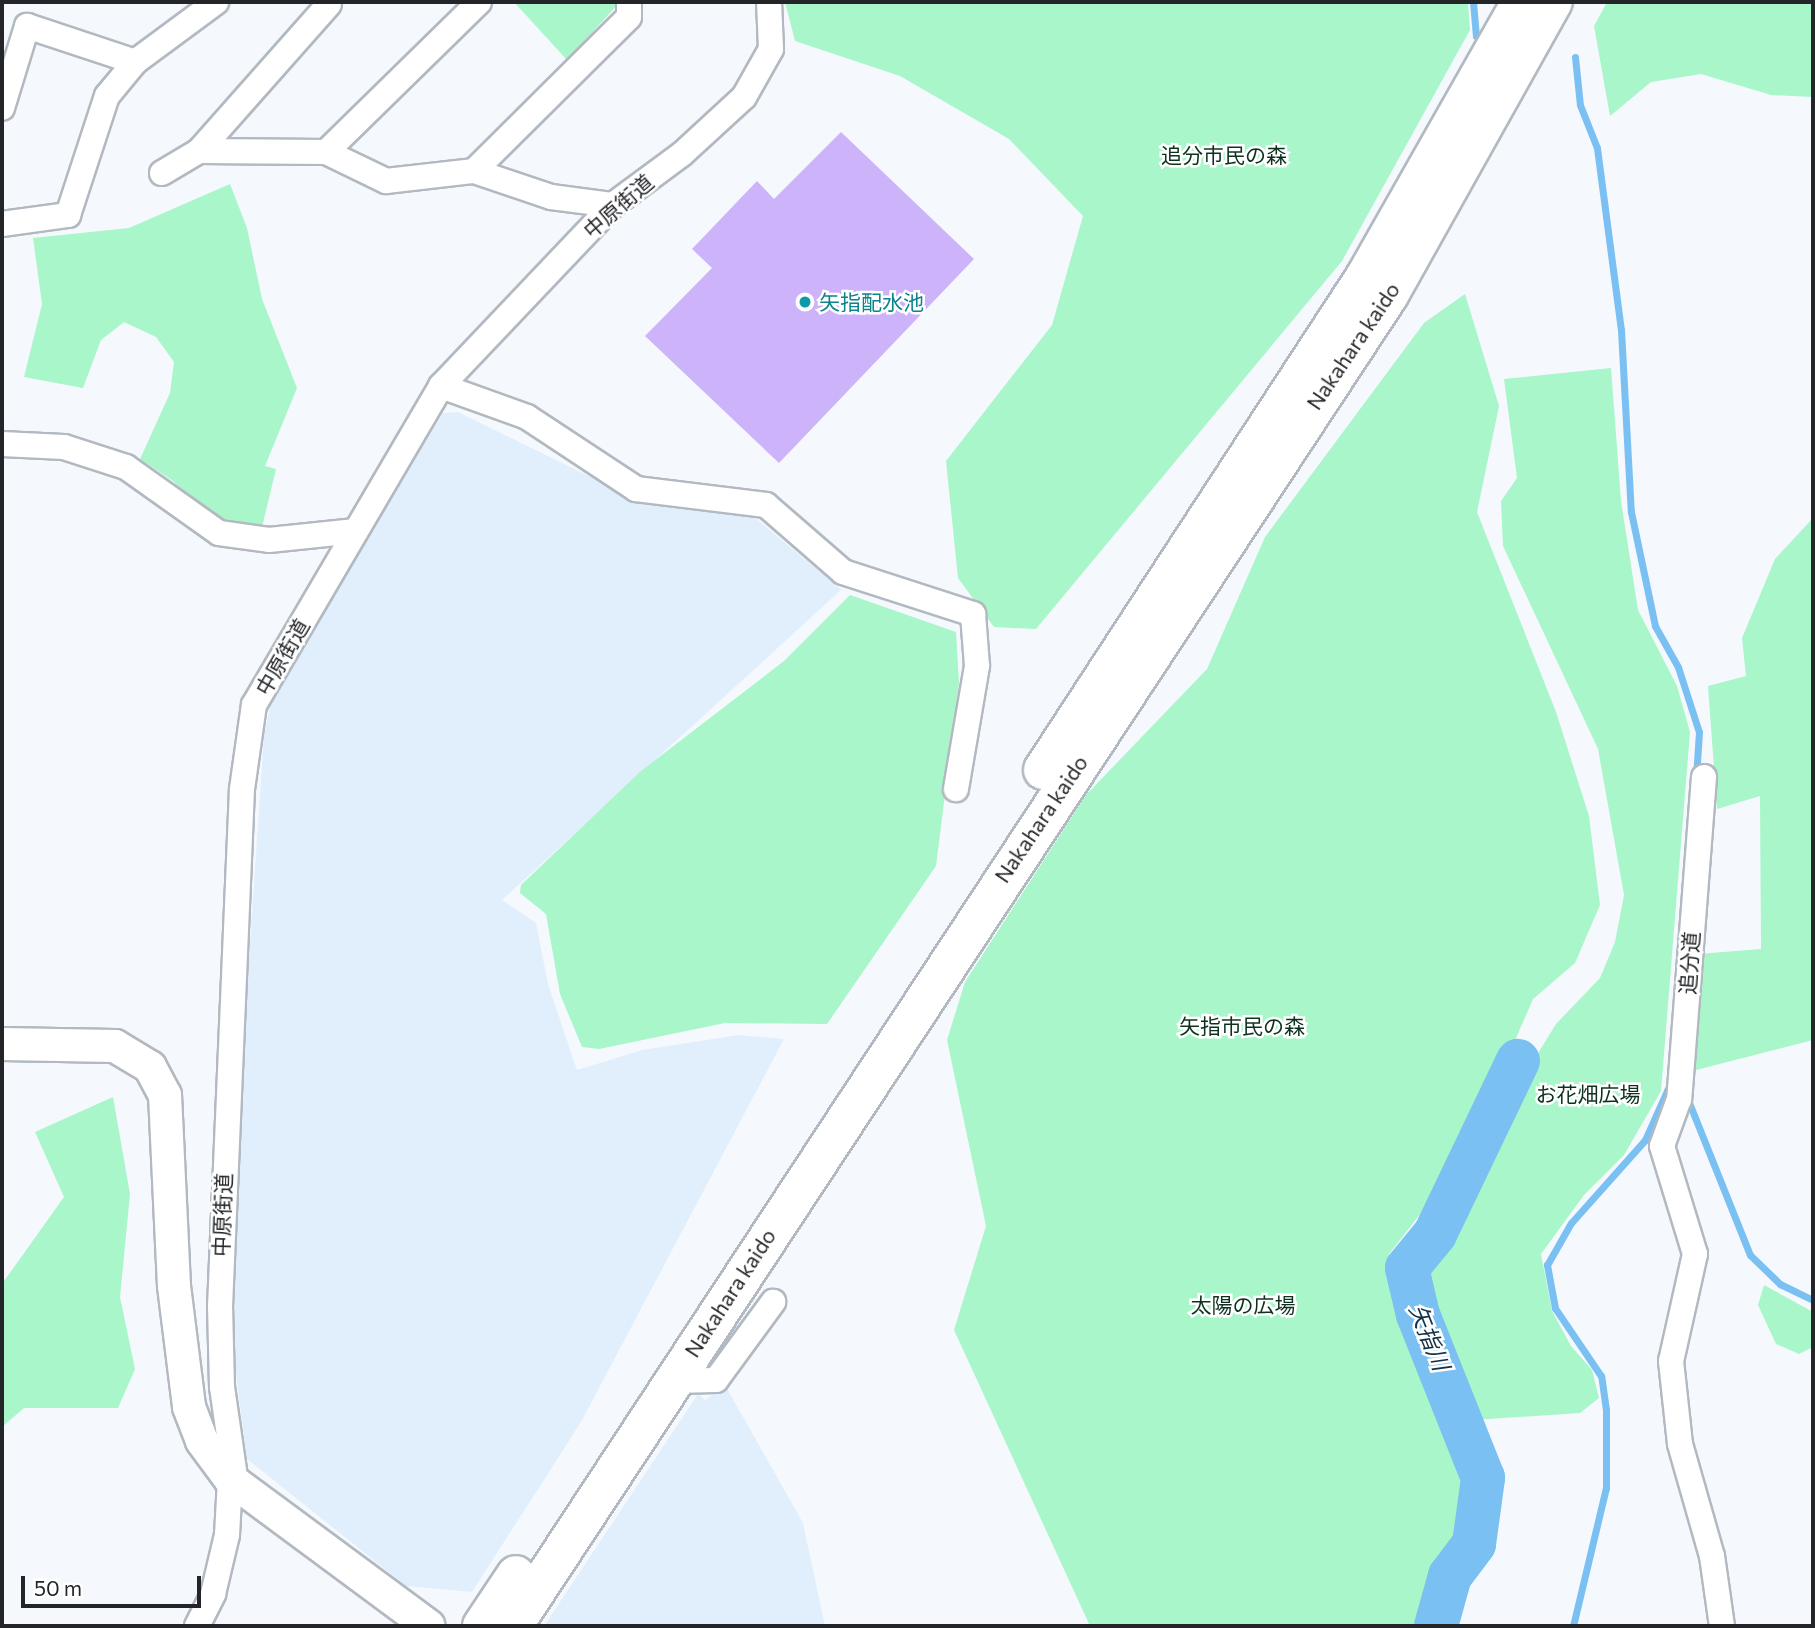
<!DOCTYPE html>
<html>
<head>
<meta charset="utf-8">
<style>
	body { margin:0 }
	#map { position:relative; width:1815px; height:1628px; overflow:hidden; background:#f5f9fe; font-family:Commissioner,"Noto Sans JP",sans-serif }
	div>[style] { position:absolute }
	.built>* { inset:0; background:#e1effc }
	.green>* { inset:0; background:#a8f6c9 }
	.stream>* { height:7px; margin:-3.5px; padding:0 3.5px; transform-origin:3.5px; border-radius:3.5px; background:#7ac0f2 }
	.river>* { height:44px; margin:-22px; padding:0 22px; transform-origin:22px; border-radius:22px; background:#7ac0f2 }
	.building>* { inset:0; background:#cdb3f9 }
	.roads { filter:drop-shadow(2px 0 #b2b9c0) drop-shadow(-2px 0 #b2b9c0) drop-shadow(0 2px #b2b9c0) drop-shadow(0 -2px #b2b9c0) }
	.minor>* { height:24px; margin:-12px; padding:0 12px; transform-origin:12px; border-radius:12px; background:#fff }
	.tertiary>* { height:32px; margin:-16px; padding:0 16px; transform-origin:16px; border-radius:16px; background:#fff }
	.primary>* { height:38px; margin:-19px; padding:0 19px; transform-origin:19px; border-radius:19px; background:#fff }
	.dots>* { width:19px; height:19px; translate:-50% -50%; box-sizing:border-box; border:4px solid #fff; border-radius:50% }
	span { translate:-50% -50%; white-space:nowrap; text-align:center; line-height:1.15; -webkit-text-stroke:5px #fff; paint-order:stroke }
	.park-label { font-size:21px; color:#0e311f }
	.street-label { font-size:21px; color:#232528 }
	.culture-label { font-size:21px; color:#0d838f }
	.left { translate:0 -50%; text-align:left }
	.water-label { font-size:23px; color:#133146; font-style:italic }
	.frame { position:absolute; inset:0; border:4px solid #232528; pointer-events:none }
	.scale { position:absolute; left:21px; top:1576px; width:180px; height:32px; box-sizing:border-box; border:4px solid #232528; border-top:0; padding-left:9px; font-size:21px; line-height:24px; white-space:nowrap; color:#232528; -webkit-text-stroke:5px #fff; paint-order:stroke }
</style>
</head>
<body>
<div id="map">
	<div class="built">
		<i style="clip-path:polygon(458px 412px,646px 504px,753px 516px,845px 593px,841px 590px,502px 900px,536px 923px,548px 984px,577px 1070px,642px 1050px,739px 1035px,784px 1039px,581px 1422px,472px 1592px,406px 1586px,247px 1459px,226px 1298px,264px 736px,271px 702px,443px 413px)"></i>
		<i style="clip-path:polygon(725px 1385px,803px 1523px,825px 1626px,544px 1626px,698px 1394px,705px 1400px)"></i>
	</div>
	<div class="green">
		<i style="clip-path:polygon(514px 2px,619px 2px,619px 3px,567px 60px)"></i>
		<i style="clip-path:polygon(785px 2px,1468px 2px,1470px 30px,1342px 261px,1036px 629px,994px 627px,958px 578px,946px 461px,1052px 325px,1083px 216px,1009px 139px,900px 76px,795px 41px)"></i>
		<i style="clip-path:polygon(1607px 2px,1813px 2px,1813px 97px,1771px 95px,1701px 74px,1651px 82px,1610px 116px,1594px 26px)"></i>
		<i style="clip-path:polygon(230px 184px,247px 228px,262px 299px,297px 388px,265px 466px,276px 469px,262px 527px,209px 516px,173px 481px,140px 459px,170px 393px,174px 362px,156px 337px,124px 322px,101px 340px,83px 388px,24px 377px,42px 304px,33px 238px,129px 228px)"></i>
		<i style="clip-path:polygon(1465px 294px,1499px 406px,1477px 512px,1556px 712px,1589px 816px,1600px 905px,1575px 963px,1533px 999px,1464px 1158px,1389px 1254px,1435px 1401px,1483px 1478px,1419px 1626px,1090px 1626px,954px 1330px,986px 1226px,947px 1040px,965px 982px,1086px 795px,1207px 669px,1265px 537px,1424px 323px)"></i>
		<i style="clip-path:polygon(1611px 368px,1621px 501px,1638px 610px,1677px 686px,1690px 732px,1661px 1091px,1624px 1155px,1584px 1195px,1541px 1254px,1552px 1311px,1571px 1346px,1592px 1370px,1599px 1398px,1580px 1413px,1473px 1420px,1446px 1372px,1425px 1297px,1427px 1262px,1535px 1058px,1556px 1024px,1600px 978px,1615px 942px,1624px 895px,1598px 749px,1503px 546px,1501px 501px,1517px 478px,1504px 379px)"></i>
		<i style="clip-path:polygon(1813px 518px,1813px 1040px,1696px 1070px,1698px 954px,1761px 949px,1760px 796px,1717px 809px,1708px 686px,1746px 676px,1742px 638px,1775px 559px)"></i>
		<i style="clip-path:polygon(850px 595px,956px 632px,959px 683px,936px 866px,827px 1024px,725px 1023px,599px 1049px,582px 1047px,560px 994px,546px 914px,520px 893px,521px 885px,641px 771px,784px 661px)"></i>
		<i style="clip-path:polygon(113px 1097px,130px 1194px,120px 1297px,135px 1369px,118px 1408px,24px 1408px,2px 1427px,2px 1284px,64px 1197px,35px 1132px)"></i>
		<i style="clip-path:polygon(1764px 1285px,1813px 1312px,1813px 1347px,1799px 1354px,1776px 1344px,1758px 1305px)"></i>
	</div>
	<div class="stream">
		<i style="left:1473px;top:2px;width:34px;rotate:85deg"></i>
		<i style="left:1575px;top:57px;width:48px;rotate:84.1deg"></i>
		<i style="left:1580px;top:105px;width:46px;rotate:68.4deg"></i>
		<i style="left:1597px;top:148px;width:184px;rotate:82.5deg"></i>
		<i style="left:1621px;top:330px;width:182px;rotate:86.9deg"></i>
		<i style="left:1631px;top:512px;width:116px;rotate:78.1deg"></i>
		<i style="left:1655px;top:626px;width:47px;rotate:60.7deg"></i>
		<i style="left:1678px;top:667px;width:68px;rotate:72.1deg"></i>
		<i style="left:1699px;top:732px;width:45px;rotate:93.8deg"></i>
		<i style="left:1686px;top:1095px;width:172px;rotate:68.2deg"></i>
		<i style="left:1750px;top:1255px;width:42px;rotate:44deg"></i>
		<i style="left:1780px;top:1284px;width:37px;rotate:26deg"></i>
		<i style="left:1573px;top:1626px;width:142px;rotate:-76.6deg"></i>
		<i style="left:1606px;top:1488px;width:78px;rotate:-90deg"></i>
		<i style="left:1606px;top:1410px;width:34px;rotate:-98deg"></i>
		<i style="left:1601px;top:1376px;width:82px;rotate:-124.1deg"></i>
		<i style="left:1555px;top:1308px;width:44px;rotate:-100.5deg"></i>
		<i style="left:1547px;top:1265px;width:48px;rotate:-60.3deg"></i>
		<i style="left:1571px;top:1223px;width:111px;rotate:-48.3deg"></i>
		<i style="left:1645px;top:1140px;width:59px;rotate:-66deg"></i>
	</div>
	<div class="river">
		<i style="left:1436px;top:1626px;width:52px;rotate:-74.4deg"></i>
		<i style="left:1450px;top:1576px;width:40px;rotate:-53deg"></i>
		<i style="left:1474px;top:1544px;width:67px;rotate:-82.2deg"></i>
		<i style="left:1483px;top:1478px;width:175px;rotate:-111.7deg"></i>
		<i style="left:1418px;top:1315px;width:48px;rotate:-103.2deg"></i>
		<i style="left:1407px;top:1268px;width:44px;rotate:-50.5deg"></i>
		<i style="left:1435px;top:1234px;width:192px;rotate:-64.4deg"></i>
	</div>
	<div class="building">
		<i style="clip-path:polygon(841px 132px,974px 259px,779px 463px,645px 336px,712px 268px,692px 249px,757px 181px,774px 199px)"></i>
	</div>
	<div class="roads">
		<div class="minor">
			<i style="left:2px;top:108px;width:86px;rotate:-73deg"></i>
			<i style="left:27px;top:26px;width:114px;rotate:18.4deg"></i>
			<i style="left:199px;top:151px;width:196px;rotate:-48.5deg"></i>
			<i style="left:326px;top:152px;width:214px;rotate:-44.4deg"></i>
			<i style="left:474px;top:171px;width:218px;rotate:-44.8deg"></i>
			<i style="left:629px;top:17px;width:15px;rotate:-90deg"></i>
			<i style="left:162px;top:173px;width:43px;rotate:-30.7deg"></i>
			<i style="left:199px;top:151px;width:127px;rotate:0.5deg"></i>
			<i style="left:326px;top:152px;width:67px;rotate:25.8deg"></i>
			<i style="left:386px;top:181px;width:89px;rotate:-6.5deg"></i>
			<i style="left:474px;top:171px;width:81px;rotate:18.7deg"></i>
			<i style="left:551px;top:197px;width:63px;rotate:7.4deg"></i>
			<i style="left:2px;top:224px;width:67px;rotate:-7.8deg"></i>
			<i style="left:68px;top:215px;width:125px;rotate:-71.9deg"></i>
			<i style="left:107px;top:96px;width:44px;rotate:-50.5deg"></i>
			<i style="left:135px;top:62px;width:101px;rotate:-36.5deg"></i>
			<i style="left:441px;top:386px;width:91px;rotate:19.8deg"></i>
			<i style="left:527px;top:417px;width:131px;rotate:33.4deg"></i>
			<i style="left:636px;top:489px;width:131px;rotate:7deg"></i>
			<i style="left:766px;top:505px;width:102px;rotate:41deg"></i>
			<i style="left:843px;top:572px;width:137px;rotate:17.9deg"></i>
			<i style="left:973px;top:614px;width:52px;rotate:85.6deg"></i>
			<i style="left:977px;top:666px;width:125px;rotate:99.7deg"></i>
			<i style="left:2px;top:444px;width:62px;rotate:2.8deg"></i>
			<i style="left:64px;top:447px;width:65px;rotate:17.9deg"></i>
			<i style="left:126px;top:467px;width:114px;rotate:35.4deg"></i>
			<i style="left:219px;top:533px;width:50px;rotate:8deg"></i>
			<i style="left:269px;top:540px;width:87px;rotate:-5.9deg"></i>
			<i style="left:1704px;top:777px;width:323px;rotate:94.4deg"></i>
			<i style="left:1679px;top:1099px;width:50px;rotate:109.9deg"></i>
			<i style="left:1662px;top:1146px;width:113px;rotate:73deg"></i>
			<i style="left:1695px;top:1254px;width:110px;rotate:102.6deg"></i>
			<i style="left:1671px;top:1361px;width:83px;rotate:83.8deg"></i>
			<i style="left:1680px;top:1444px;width:116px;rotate:74.1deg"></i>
			<i style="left:1712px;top:1556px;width:71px;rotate:81.9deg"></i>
			<i style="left:673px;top:1381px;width:43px;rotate:-1.3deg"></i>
			<i style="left:716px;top:1380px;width:97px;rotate:-53.8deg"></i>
			<i style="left:236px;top:1484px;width:98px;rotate:-98.2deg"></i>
			<i style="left:222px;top:1387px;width:80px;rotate:-91.4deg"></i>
			<i style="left:220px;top:1307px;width:518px;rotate:-87.57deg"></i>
			<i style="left:242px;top:789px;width:85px;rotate:-81.9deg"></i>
			<i style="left:254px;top:705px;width:370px;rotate:-59.6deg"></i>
			<i style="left:441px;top:386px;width:250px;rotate:-46.5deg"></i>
			<i style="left:613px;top:205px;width:86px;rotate:-36.5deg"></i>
			<i style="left:682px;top:154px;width:84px;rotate:-42.6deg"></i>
			<i style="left:744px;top:97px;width:55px;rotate:-60.6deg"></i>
			<i style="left:771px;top:49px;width:47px;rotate:-92.4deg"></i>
			<i style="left:197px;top:1626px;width:36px;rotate:-63deg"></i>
			<i style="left:213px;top:1594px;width:61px;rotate:-76.7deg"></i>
			<i style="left:227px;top:1535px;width:56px;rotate:-86.9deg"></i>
		</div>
		<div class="tertiary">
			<i style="left:2px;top:1044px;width:113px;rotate:1deg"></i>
			<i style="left:115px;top:1046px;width:41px;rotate:31deg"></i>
			<i style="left:150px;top:1067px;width:32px;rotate:62deg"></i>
			<i style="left:165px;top:1095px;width:191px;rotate:87.3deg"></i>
			<i style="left:174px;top:1286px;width:122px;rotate:82.9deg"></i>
			<i style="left:189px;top:1407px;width:36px;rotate:69deg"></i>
			<i style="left:202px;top:1441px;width:47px;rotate:53.6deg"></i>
			<i style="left:230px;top:1479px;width:247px;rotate:36.5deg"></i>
		</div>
		<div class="primary">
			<i style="left:1043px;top:770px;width:589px;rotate:-56.85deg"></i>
			<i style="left:1365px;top:277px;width:316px;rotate:-60.4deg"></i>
			<i style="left:482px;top:1626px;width:61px;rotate:-56.3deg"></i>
			<i style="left:513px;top:1626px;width:1593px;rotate:-56.65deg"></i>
			<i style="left:1389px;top:295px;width:336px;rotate:-60.8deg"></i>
		</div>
	</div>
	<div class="dots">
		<i style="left:805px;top:302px;background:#0f9aa8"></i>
	</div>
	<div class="park-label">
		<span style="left:1224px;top:155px">追分市民の森</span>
		<span style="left:1242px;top:1026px">矢指市民の森</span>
		<span style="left:1588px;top:1094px">お花畑広場</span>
		<span style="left:1243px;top:1305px">太陽の広場</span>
	</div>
	<div class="street-label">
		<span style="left:618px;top:206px;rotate:-41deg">中原街道</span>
		<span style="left:1353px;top:346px;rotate:-56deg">Nakahara kaido</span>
		<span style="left:282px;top:657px;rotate:-60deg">中原街道</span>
		<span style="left:1041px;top:819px;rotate:-56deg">Nakahara kaido</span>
		<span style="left:1689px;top:963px;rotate:-86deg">追分道</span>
		<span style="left:222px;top:1215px;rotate:-88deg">中原街道</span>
		<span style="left:730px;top:1293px;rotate:-57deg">Nakahara kaido</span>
	</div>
	<div class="culture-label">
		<span class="left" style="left:819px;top:302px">矢指配水池</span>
	</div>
	<div class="water-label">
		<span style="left:1430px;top:1337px;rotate:68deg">矢指川</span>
	</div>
	<div class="frame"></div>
	<div class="scale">50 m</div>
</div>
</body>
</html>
